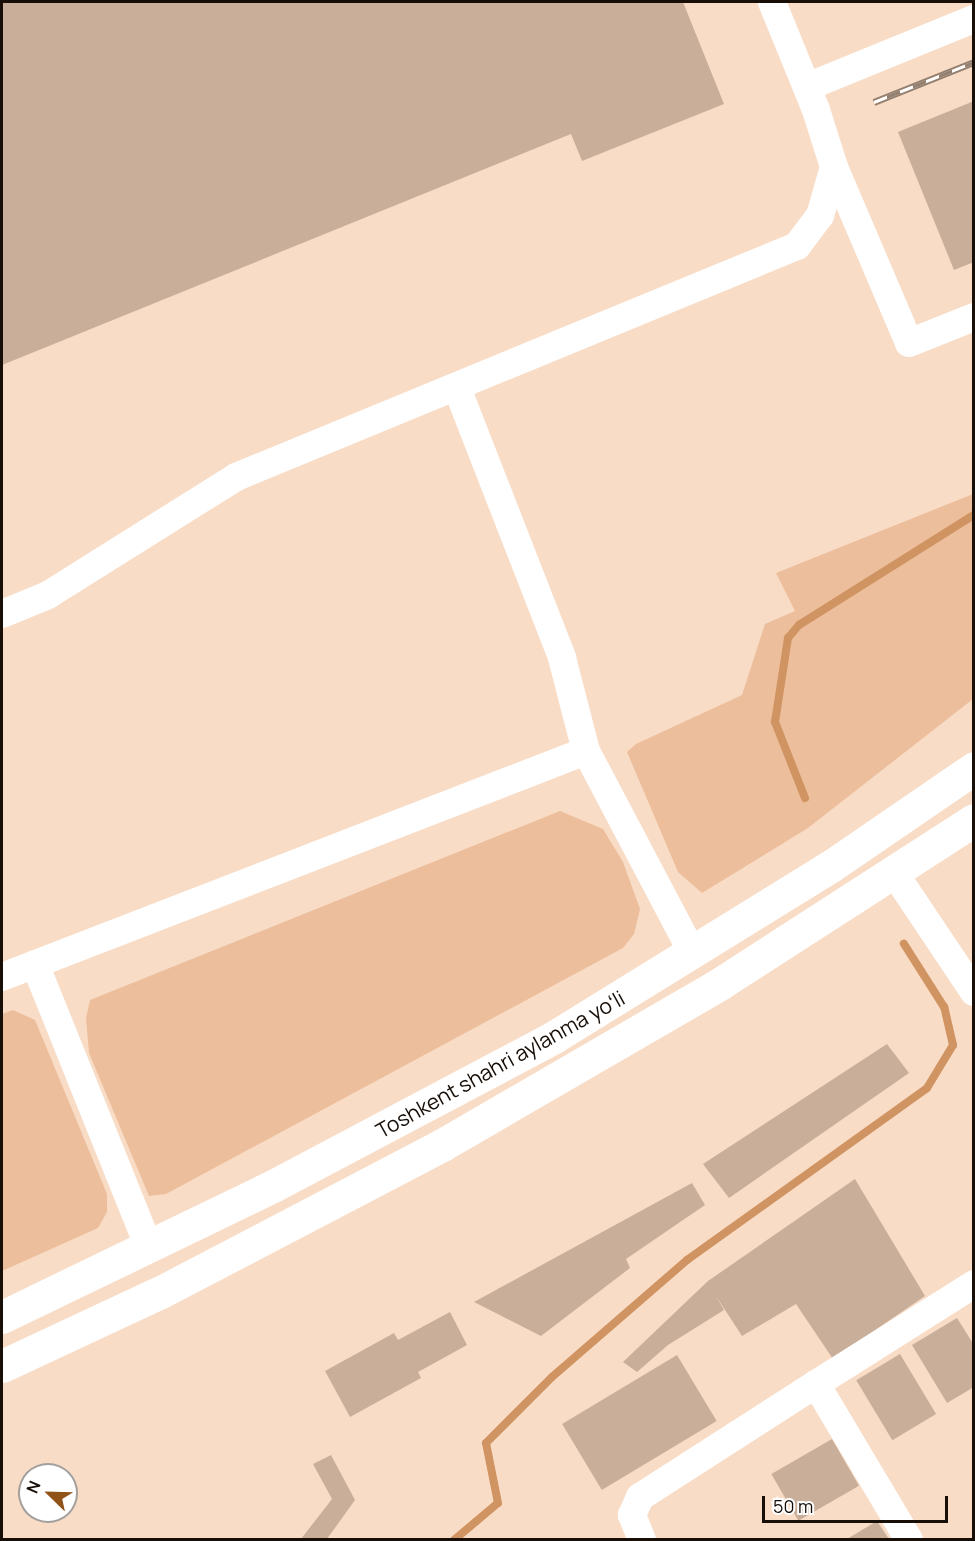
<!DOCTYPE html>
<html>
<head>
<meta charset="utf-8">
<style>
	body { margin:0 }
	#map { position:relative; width:975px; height:1541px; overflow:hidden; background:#f9dcc6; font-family:Manrope,sans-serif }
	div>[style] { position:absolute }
	.green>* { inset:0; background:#ecbe9c }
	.stream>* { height:8px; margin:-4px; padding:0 4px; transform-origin:4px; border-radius:4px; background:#d09362 }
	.building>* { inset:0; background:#c9ae99; transform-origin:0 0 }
	.minor>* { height:28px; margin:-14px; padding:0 14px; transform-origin:14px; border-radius:14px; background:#fff }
	.highway>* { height:33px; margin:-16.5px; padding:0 16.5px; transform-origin:16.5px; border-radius:16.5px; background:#fff }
	.rail>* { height:7px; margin-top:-3.5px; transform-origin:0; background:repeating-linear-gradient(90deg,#fff 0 14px,#937f6f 0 28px); box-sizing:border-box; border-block:2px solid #937f6f }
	span { translate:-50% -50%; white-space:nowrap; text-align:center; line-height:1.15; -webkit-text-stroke:4.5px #fff; paint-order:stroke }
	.street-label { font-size:21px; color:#170e07 }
	.frame { position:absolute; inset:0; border:3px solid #170e07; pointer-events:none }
	.north { position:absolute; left:18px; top:1463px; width:60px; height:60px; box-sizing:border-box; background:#fff; border:2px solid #a29f9c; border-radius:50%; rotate:293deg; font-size:16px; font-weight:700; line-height:24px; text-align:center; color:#170e07 }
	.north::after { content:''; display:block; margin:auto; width:21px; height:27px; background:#915218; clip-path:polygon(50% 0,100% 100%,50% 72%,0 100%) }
	.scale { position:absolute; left:762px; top:1496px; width:186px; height:27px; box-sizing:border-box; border:3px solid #170e07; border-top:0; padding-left:8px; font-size:18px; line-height:21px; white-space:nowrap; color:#170e07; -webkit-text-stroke:4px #fff; paint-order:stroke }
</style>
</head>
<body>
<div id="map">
	<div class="green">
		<i style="clip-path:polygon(973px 494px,973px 699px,808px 828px,702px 893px,678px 872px,627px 752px,636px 744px,742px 695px,765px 624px,795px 611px,776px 573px)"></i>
		<i style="clip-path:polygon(560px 811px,603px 829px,623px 862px,640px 909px,634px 934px,623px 948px,166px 1194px,149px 1196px,89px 1053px,86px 1018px,90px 1000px)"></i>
		<i style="clip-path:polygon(13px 1010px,35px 1020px,107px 1194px,107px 1212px,98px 1228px,2px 1271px,2px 1014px)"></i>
	</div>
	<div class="stream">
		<i style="left:805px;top:798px;width:82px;rotate:-111.5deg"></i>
		<i style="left:775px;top:722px;width:85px;rotate:-81.2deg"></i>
		<i style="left:788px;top:638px;width:17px;rotate:-50deg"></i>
		<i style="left:799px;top:625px;width:207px;rotate:-32.2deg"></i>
		<i style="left:454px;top:1540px;width:57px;rotate:-40.1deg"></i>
		<i style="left:498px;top:1503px;width:61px;rotate:-101.3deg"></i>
		<i style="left:486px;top:1443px;width:93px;rotate:-45deg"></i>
		<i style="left:552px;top:1377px;width:179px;rotate:-40.9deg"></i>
		<i style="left:687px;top:1260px;width:295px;rotate:-35.6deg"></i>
		<i style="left:927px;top:1088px;width:50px;rotate:-58.8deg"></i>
		<i style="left:953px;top:1045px;width:39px;rotate:-103deg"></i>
		<i style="left:944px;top:1007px;width:75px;rotate:-122.4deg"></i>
	</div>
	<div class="building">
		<i style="clip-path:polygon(2px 2px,683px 2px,724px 104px,582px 161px,571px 134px,2px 365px)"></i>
		<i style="clip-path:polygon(974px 101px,974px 262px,954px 270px,898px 132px)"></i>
		<i style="clip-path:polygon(887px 1044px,909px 1073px,729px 1198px,703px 1164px)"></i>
		<i style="clip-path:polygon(855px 1179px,925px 1296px,833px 1359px,796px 1304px,742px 1336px,716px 1296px,724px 1310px,668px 1345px,637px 1372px,623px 1362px,708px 1281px)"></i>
		<i style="clip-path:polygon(692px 1183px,705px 1205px,626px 1259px,630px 1268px,541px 1336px,474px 1302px)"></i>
		<i style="clip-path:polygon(450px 1312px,467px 1345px,418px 1372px,421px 1378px,350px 1417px,325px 1371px,394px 1333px,398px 1340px)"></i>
		<i style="clip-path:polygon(957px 1318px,974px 1345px,974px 1387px,947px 1403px,912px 1345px)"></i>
		<i style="left:900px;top:1354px;width:70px;height:51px;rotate:59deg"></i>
		<i style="left:677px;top:1355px;width:77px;height:134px;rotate:59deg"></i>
		<i style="left:832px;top:1439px;width:54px;height:70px;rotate:60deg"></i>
		<i style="clip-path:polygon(331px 1455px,355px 1500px,327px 1539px,301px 1539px,332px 1499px,313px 1464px)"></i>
		<i style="clip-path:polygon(877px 1521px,889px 1539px,847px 1539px)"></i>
	</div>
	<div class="minor">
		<i style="left:807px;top:87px;width:180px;rotate:-22.2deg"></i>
		<i style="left:834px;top:167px;width:191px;rotate:66.9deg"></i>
		<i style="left:909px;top:343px;width:70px;rotate:-21.8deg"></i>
		<i style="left:457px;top:388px;width:290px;rotate:68.7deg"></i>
		<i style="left:562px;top:658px;width:96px;rotate:75.5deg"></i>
		<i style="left:586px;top:751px;width:229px;rotate:62.2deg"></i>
		<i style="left:2px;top:614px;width:50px;rotate:-22.4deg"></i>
		<i style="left:48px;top:595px;width:222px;rotate:-32.1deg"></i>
		<i style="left:236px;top:477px;width:607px;rotate:-22.38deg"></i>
		<i style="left:797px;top:246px;width:38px;rotate:-53deg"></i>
		<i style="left:820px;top:216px;width:51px;rotate:-74.1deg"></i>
		<i style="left:834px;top:167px;width:60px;rotate:-107.5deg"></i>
		<i style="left:816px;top:110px;width:117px;rotate:-112.2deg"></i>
		<i style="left:895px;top:874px;width:142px;rotate:56.2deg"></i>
		<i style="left:35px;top:964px;width:306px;rotate:68.1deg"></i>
		<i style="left:2px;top:977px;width:626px;rotate:-21.16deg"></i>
		<i style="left:642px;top:1540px;width:27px;rotate:-112deg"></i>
		<i style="left:632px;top:1515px;width:20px;rotate:-66deg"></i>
		<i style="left:640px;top:1497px;width:209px;rotate:-32.7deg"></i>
		<i style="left:909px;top:1540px;width:182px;rotate:-120.8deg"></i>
		<i style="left:816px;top:1384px;width:187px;rotate:-32.3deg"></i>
	</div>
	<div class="highway">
		<i style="left:2px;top:1317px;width:301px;rotate:-25.8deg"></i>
		<i style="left:273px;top:1186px;width:318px;rotate:-27.9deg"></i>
		<i style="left:554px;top:1037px;width:326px;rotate:-31.7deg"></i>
		<i style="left:831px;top:866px;width:173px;rotate:-34.4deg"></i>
		<i style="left:2px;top:1366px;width:175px;rotate:-25deg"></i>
		<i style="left:161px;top:1292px;width:317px;rotate:-27.6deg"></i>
		<i style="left:442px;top:1145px;width:323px;rotate:-30.1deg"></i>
		<i style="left:721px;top:983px;width:301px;rotate:-32.8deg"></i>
	</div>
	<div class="rail">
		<i style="left:874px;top:102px;width:108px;rotate:-21.8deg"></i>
	</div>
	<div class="street-label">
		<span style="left:500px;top:1064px;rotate:-29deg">Toshkent shahri aylanma yoʻli</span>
	</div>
	<div class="frame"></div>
	<div class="north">N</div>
	<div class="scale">50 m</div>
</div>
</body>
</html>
